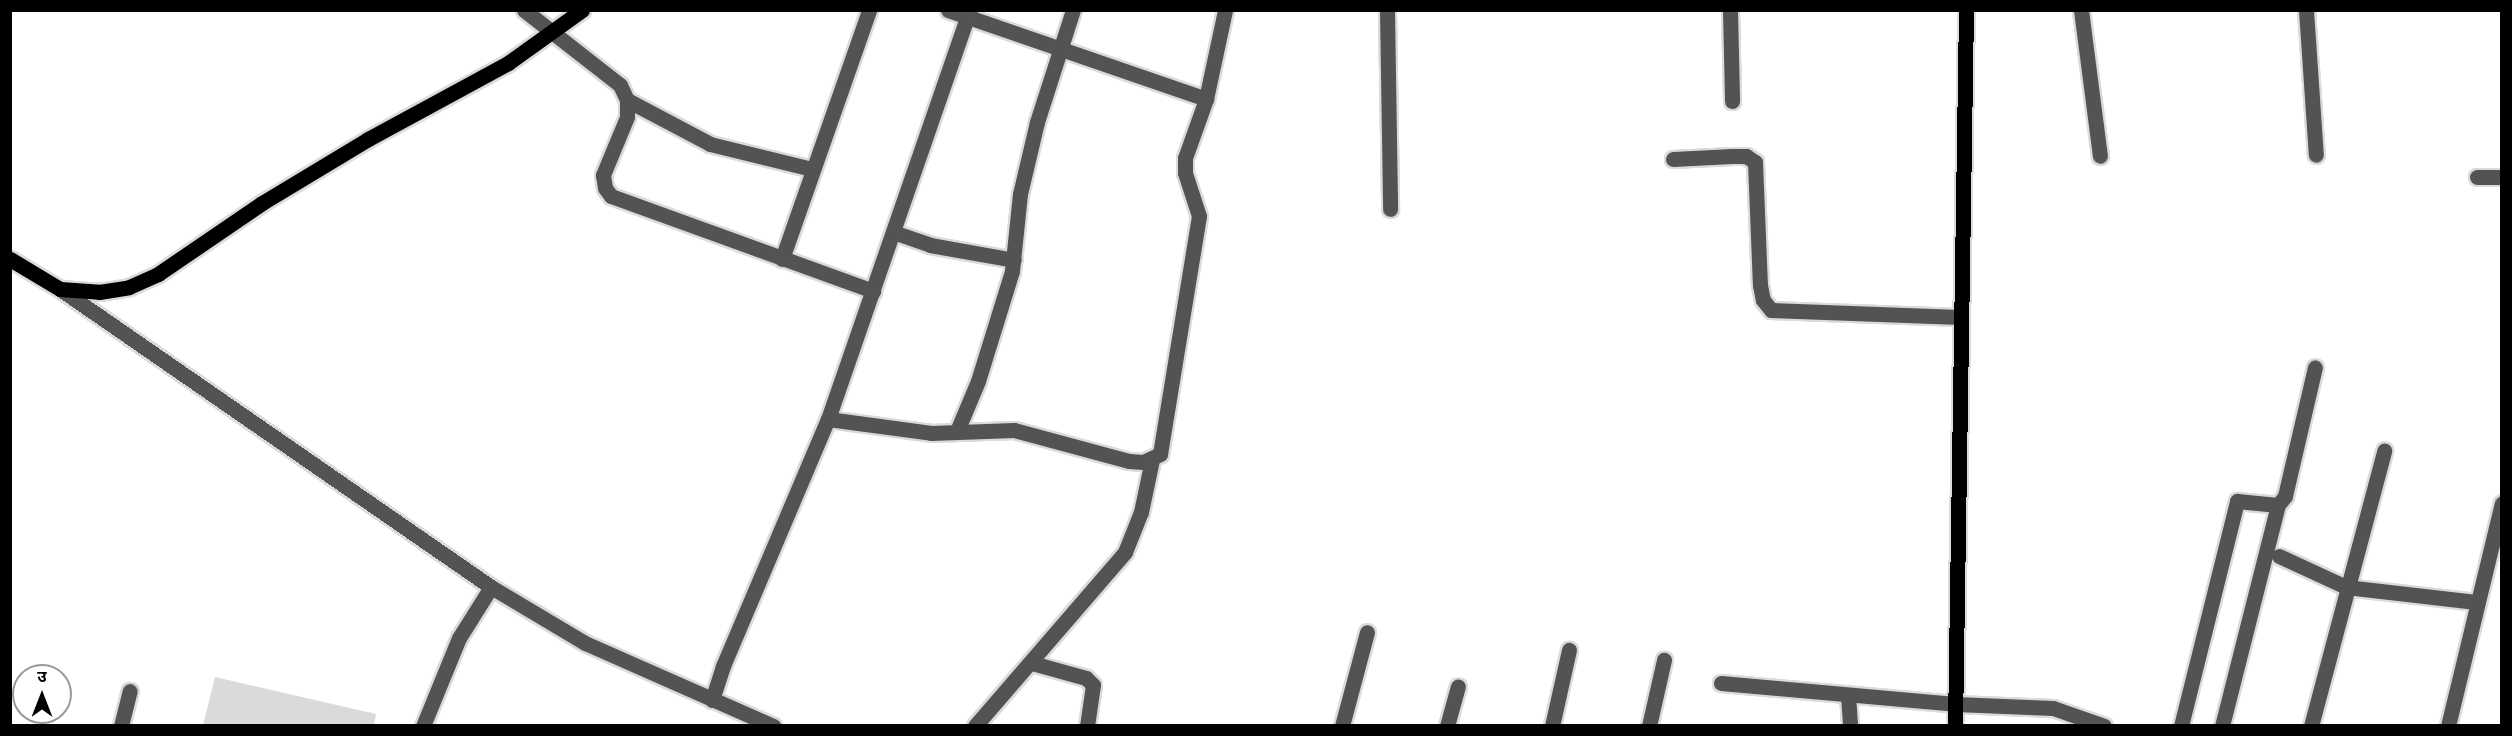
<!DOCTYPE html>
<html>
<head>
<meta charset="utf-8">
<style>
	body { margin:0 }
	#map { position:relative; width:2512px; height:736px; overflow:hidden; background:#fff; font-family:"Sofia Sans Condensed","Noto Sans Devanagari",sans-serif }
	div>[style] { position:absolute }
	.green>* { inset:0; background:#dadada }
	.roads { filter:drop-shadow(2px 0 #dbdbdb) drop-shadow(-2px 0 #dbdbdb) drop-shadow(0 2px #dbdbdb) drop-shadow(0 -2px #dbdbdb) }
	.minor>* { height:15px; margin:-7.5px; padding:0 7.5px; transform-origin:7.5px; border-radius:7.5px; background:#535353 }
	.major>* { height:15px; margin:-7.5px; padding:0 7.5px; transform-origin:7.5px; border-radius:7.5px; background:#000 }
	span { translate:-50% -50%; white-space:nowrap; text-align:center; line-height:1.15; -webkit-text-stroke:4.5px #fff; paint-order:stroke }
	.frame { position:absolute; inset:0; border:12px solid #000; pointer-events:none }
	.north { position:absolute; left:12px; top:664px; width:60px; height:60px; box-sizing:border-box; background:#fff; border:2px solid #999; border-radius:50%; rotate:0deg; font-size:16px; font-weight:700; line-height:24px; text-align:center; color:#000 }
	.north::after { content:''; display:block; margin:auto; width:21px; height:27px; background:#000; clip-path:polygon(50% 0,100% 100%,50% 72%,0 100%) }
</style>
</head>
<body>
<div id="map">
	<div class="green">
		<i style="clip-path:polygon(215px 677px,376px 714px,374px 725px,203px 725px)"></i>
	</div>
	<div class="roads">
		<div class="minor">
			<i style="left:524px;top:10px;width:122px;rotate:38deg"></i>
			<i style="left:620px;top:85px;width:17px;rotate:65deg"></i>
			<i style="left:627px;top:100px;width:17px;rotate:90deg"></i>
			<i style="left:627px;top:117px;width:63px;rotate:112.5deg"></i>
			<i style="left:603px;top:175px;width:13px;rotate:81deg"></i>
			<i style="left:605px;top:188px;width:10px;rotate:53deg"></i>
			<i style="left:611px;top:196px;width:279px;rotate:19.9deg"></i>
			<i style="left:948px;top:10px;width:273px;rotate:19deg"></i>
			<i style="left:1387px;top:10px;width:199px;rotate:89.1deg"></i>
			<i style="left:1730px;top:10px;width:91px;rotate:88.7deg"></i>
			<i style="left:2081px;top:10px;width:147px;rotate:82.6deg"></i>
			<i style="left:2306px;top:10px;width:145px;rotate:86.1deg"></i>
			<i style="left:627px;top:100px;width:94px;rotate:27.9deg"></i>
			<i style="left:710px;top:144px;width:105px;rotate:13.8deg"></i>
			<i style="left:1673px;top:159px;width:59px;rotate:-2.9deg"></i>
			<i style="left:1732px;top:156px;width:14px"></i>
			<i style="left:1746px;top:156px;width:11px;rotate:34deg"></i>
			<i style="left:1755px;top:162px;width:123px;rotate:87.7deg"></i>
			<i style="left:1760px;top:285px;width:15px;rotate:79deg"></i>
			<i style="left:1763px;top:300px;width:13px;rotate:51deg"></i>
			<i style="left:1771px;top:310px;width:188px;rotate:2.1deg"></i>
			<i style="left:2477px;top:177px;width:25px"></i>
			<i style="left:893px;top:232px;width:39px;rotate:19deg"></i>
			<i style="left:930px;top:245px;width:85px;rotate:10.1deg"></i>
			<i style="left:782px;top:259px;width:264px;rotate:-70.7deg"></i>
			<i style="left:60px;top:289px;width:524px;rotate:34.66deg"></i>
			<i style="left:491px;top:587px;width:109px;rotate:30.8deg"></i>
			<i style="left:585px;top:643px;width:206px;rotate:23.8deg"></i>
			<i style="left:828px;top:419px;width:104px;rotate:7.7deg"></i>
			<i style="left:931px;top:433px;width:83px;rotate:-2.1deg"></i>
			<i style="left:1014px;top:430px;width:119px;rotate:15.1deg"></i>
			<i style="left:1129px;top:461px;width:14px;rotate:4deg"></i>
			<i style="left:1143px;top:462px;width:19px;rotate:-25deg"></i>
			<i style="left:1160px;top:454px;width:241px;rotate:-80.7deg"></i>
			<i style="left:1199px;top:216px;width:45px;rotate:-108deg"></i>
			<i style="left:1185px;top:173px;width:15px;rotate:-90deg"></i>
			<i style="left:1185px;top:158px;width:63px;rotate:-70.4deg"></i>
			<i style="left:1206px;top:99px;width:91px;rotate:-77.9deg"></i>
			<i style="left:957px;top:431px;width:54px;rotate:-67.2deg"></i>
			<i style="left:978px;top:381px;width:115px;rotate:-72.8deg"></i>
			<i style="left:1012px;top:271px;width:77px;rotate:-84.1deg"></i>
			<i style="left:1020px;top:194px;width:74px;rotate:-76.7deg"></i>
			<i style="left:1037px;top:122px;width:118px;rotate:-72.2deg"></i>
			<i style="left:2279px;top:556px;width:74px;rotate:24.8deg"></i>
			<i style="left:2346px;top:587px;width:131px;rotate:6.6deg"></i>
			<i style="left:1032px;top:663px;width:56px;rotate:15.5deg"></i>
			<i style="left:1086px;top:678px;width:10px;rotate:45deg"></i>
			<i style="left:1093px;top:685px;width:41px;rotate:98.3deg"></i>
			<i style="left:1721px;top:683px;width:235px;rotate:5.1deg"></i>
			<i style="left:1955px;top:704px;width:98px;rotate:2.3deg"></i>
			<i style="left:2053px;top:708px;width:54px;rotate:19.4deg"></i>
			<i style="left:1848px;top:695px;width:31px;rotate:86deg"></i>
			<i style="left:712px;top:700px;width:36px;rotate:-72deg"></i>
			<i style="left:723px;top:666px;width:268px;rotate:-67deg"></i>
			<i style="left:828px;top:419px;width:433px;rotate:-70.9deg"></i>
			<i style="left:121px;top:726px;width:36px;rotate:-76deg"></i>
			<i style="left:423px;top:726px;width:95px;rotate:-67.8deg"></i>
			<i style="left:459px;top:638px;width:60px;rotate:-57.9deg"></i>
			<i style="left:975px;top:726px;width:230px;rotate:-49.2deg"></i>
			<i style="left:1125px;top:552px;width:43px;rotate:-68.2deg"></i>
			<i style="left:1141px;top:512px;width:53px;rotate:-78.1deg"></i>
			<i style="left:1342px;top:726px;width:97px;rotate:-75.1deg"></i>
			<i style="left:1447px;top:726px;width:41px;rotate:-74.6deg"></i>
			<i style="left:1552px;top:726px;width:78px;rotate:-77.4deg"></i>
			<i style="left:1649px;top:726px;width:68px;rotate:-77.2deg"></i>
			<i style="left:2181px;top:726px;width:232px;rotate:-76deg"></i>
			<i style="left:2237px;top:501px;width:41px;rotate:5.6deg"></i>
			<i style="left:2278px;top:505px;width:11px;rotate:-52deg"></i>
			<i style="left:2285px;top:496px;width:132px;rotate:-76.9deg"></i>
			<i style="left:2222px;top:726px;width:228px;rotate:-75.8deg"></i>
			<i style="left:2311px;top:726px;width:285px;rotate:-75.1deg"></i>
			<i style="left:2448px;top:726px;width:229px;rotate:-76.4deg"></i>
		</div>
		<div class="major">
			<i style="left:10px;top:259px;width:58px;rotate:31deg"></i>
			<i style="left:60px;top:289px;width:39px;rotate:4deg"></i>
			<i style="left:99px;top:292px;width:30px;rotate:-9deg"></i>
			<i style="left:129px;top:287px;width:32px;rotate:-24deg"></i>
			<i style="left:158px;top:274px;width:126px;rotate:-34.3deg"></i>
			<i style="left:262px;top:203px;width:124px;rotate:-31.1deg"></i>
			<i style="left:368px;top:139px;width:159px;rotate:-28.5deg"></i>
			<i style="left:508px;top:63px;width:91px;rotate:-35.6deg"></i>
			<i style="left:1955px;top:726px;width:716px;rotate:-89.12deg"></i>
		</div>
	</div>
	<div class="frame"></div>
	<div class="north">उ</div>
</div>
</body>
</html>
